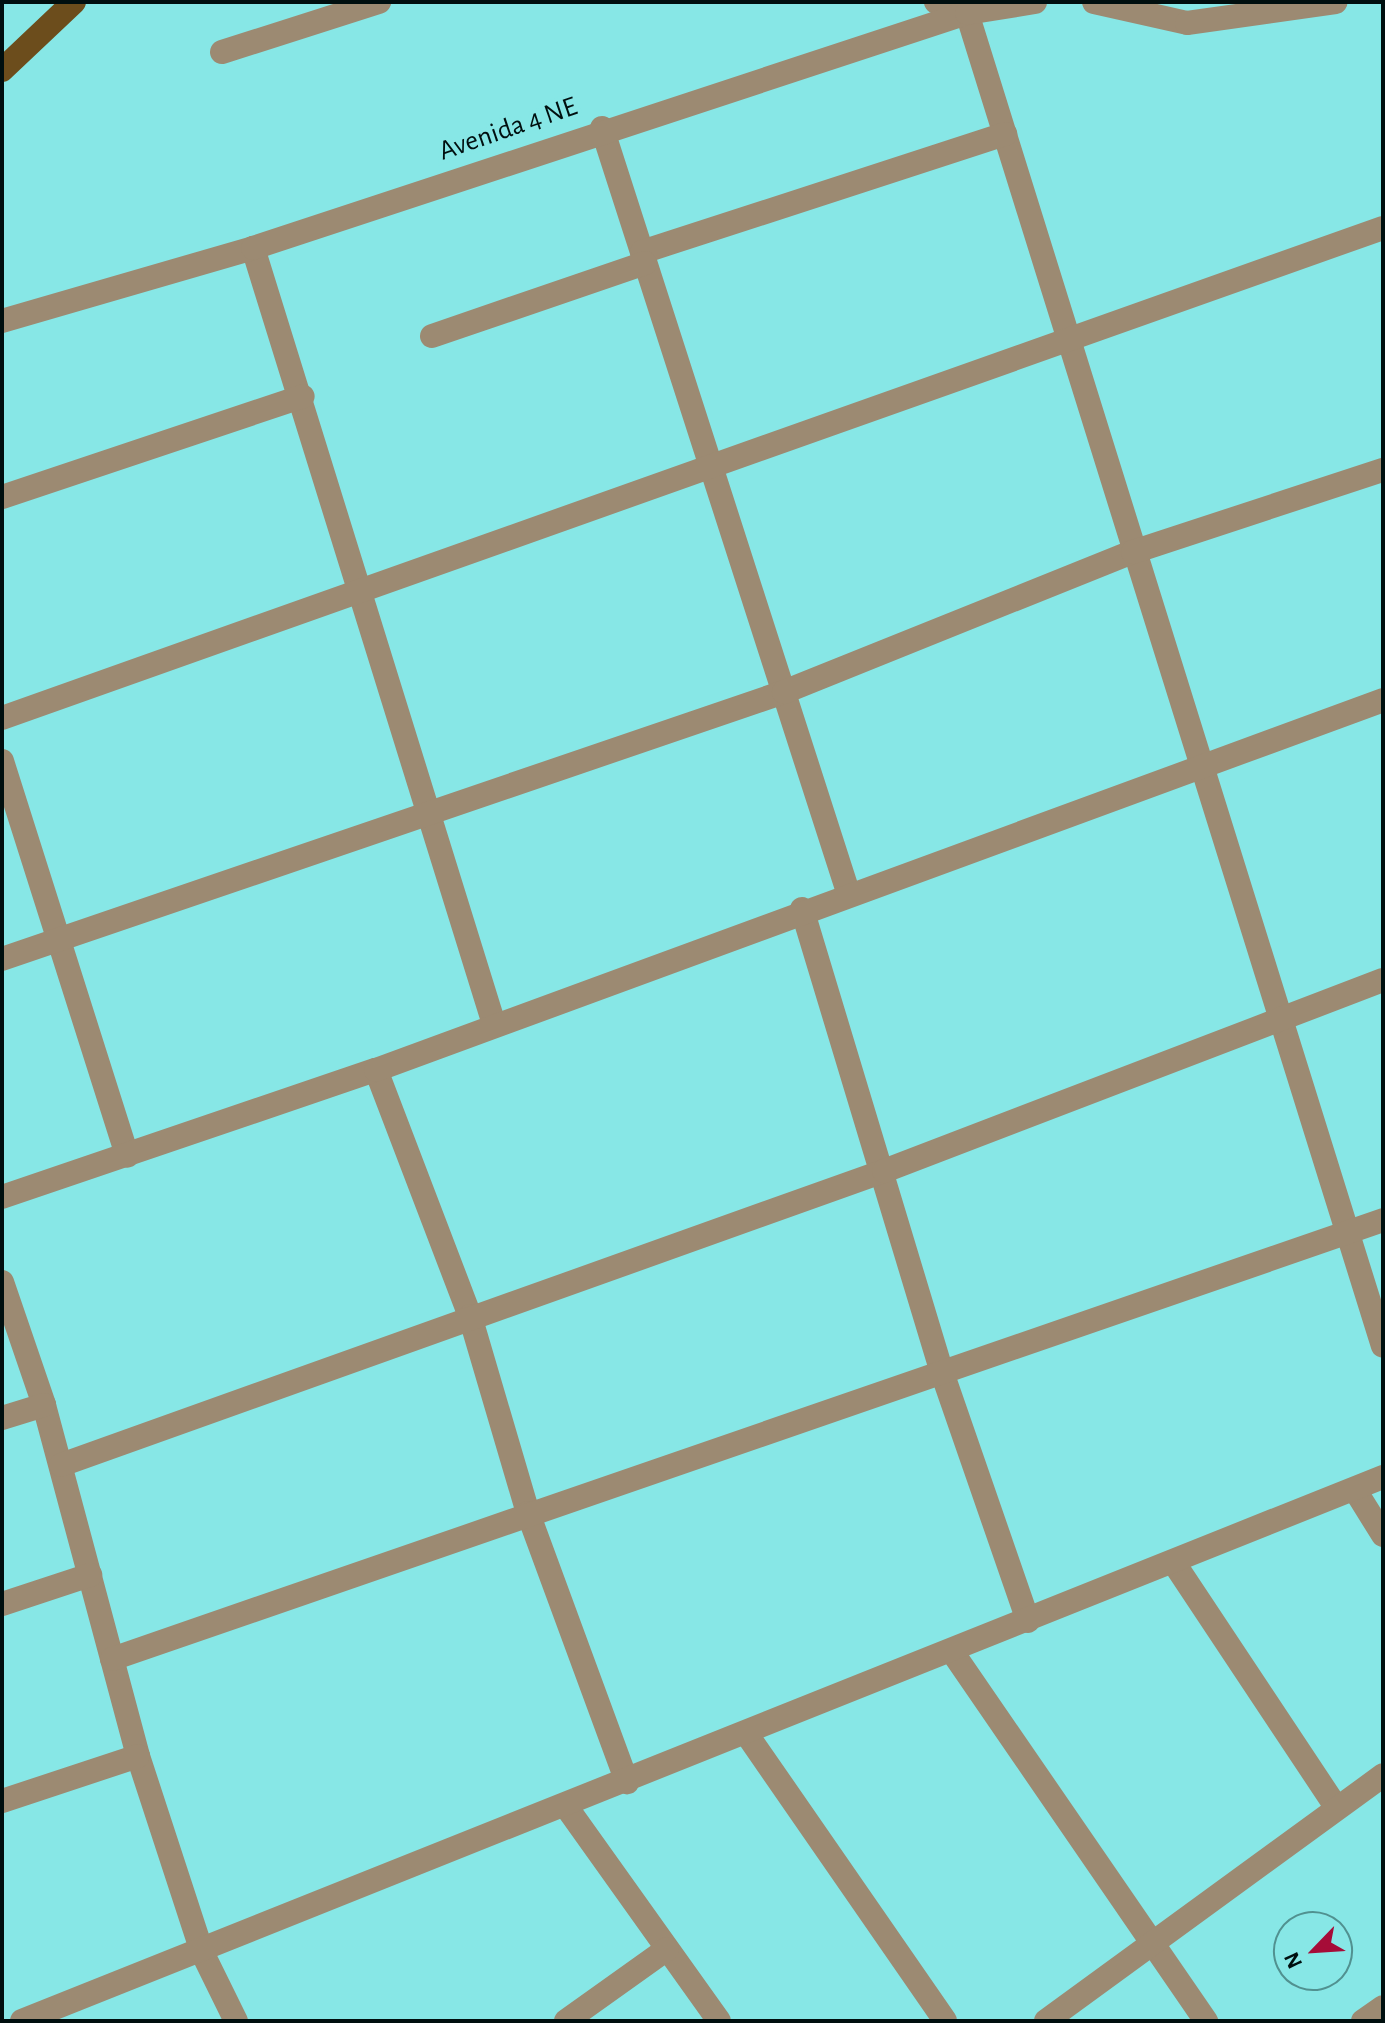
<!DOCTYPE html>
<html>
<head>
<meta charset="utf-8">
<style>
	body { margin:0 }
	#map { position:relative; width:1385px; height:2023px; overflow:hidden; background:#87e7e6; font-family:"Alegreya Sans",sans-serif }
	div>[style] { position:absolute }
	.street>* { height:24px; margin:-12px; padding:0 12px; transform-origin:12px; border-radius:12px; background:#9c8a72 }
	.primary>* { height:24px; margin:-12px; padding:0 12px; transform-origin:12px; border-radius:12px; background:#6c4d1c }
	span { translate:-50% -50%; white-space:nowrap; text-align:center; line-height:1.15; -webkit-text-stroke:8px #87e7e6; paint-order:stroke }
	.street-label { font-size:28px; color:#000f0f }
	.frame { position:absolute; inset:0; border:4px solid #000f0f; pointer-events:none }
	.north { position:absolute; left:1273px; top:1911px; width:80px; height:80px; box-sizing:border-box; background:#87e7e6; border:2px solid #519190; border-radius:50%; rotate:245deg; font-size:22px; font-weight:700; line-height:32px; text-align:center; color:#000f0f }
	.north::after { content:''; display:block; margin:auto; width:28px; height:36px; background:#a60c38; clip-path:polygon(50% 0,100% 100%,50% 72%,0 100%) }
</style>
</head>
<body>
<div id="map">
	<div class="street">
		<i style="left:936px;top:2px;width:33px;rotate:20deg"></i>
		<i style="left:967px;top:13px;width:1396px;rotate:72.67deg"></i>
		<i style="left:1094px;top:2px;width:95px;rotate:12.7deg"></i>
		<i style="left:1187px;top:23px;width:150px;rotate:-8deg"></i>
		<i style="left:222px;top:52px;width:165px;rotate:-17.7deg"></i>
		<i style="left:602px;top:128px;width:803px;rotate:72.15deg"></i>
		<i style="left:253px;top:248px;width:813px;rotate:72.75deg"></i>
		<i style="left:642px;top:252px;width:382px;rotate:-18deg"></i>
		<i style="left:2px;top:321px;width:261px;rotate:-16.2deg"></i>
		<i style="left:253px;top:248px;width:752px;rotate:-18.22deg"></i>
		<i style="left:967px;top:13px;width:69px;rotate:-9.2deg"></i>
		<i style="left:432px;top:336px;width:225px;rotate:-18.9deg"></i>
		<i style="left:2px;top:497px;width:317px;rotate:-18.5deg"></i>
		<i style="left:2px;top:718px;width:1465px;rotate:-19.54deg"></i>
		<i style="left:2px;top:761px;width:414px;rotate:72.4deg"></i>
		<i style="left:802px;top:909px;width:490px;rotate:73.2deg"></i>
		<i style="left:944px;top:1378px;width:257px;rotate:70.9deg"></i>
		<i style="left:2px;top:959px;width:826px;rotate:-18.85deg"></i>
		<i style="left:784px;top:692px;width:376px;rotate:-21.9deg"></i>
		<i style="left:1133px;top:552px;width:263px;rotate:-18.2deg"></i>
		<i style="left:376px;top:1070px;width:263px;rotate:69.1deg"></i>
		<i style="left:470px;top:1316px;width:205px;rotate:73.6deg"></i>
		<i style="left:528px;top:1513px;width:287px;rotate:69.8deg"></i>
		<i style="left:2px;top:1197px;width:395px;rotate:-18.8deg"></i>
		<i style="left:376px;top:1070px;width:1073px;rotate:-20.17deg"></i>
		<i style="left:2px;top:1282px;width:130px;rotate:71.1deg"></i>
		<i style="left:44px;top:1405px;width:363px;rotate:75deg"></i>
		<i style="left:138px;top:1756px;width:206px;rotate:71.9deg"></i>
		<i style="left:202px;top:1952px;width:77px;rotate:63.8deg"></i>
		<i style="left:2px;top:1418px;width:44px;rotate:-17.2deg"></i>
		<i style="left:61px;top:1465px;width:874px;rotate:-19.66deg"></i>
		<i style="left:884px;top:1171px;width:534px;rotate:-20.95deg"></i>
		<i style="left:1355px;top:1490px;width:53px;rotate:58.1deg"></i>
		<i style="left:1174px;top:1563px;width:294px;rotate:56.4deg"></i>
		<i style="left:2px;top:1604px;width:93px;rotate:-18.2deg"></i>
		<i style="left:953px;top:1653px;width:447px;rotate:55.5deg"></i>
		<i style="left:112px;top:1659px;width:1345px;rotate:-19.05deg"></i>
		<i style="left:748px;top:1736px;width:346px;rotate:55.3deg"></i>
		<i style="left:2px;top:1801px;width:143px;rotate:-18.3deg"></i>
		<i style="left:565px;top:1805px;width:265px;rotate:54.5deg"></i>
		<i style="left:22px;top:2021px;width:1466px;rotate:-21.79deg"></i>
		<i style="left:566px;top:2021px;width:124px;rotate:-35.5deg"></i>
		<i style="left:1046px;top:2021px;width:417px;rotate:-36.1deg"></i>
		<i style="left:1363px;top:2021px;width:24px;rotate:-35deg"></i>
	</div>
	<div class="primary">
		<i style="left:2px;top:70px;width:99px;rotate:-43.4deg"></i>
	</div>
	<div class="street-label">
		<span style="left:508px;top:129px;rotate:-19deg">Avenida 4 NE</span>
	</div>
	<div class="frame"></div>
	<div class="north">N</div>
</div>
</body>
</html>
